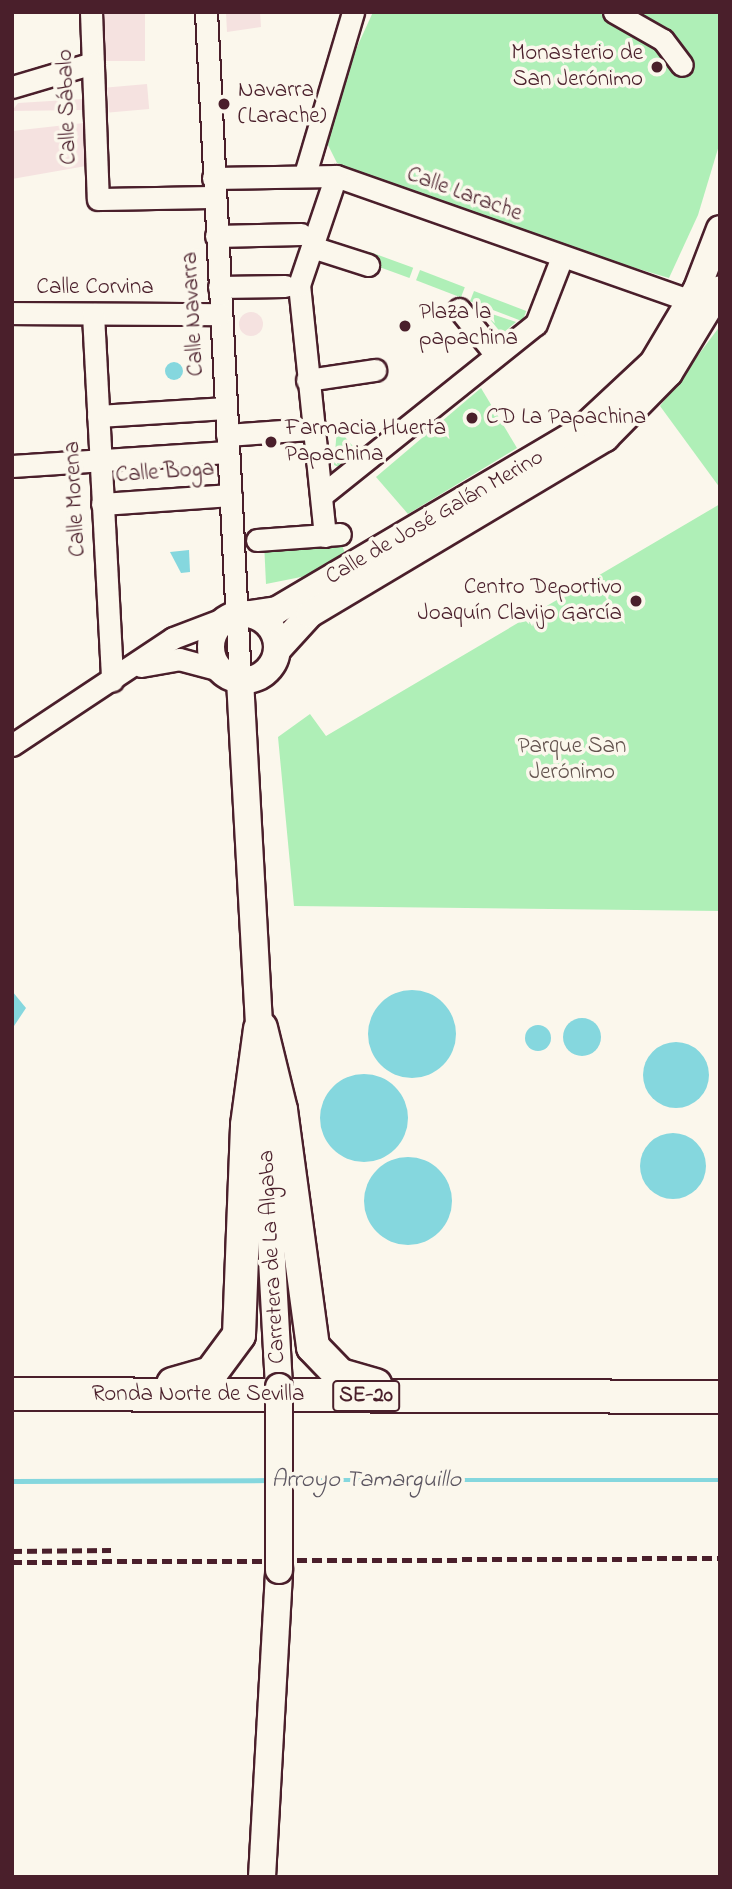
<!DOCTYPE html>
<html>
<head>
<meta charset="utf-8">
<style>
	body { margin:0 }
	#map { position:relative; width:732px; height:1889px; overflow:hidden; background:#fbf7ec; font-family:"Indie Flower",sans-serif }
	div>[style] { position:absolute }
	.built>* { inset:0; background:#f5e2e0; transform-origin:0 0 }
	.round { border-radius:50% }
	.green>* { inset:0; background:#afefb7; transform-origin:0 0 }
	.water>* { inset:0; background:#85d7de }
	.stream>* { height:4.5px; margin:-2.25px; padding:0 2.25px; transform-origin:2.25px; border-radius:2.25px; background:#85d7de }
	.roads { filter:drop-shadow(2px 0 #4a1f2b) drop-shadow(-2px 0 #4a1f2b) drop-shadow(0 2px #4a1f2b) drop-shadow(0 -2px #4a1f2b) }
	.minor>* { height:21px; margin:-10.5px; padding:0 10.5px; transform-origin:10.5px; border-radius:10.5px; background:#fbf7ec }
	.major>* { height:26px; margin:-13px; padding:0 13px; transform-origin:13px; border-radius:13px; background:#fbf7ec }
	.major>.ring { margin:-13px; padding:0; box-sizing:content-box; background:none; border:26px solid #fbf7ec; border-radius:50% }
	.highway>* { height:32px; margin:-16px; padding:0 16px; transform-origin:16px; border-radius:16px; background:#fbf7ec }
	.rail>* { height:4.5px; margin-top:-2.25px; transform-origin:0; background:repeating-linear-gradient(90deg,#4a1f2b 0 10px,transparent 0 15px) }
	.bridges { filter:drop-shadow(2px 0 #4a1f2b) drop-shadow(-2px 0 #4a1f2b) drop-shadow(0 2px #4a1f2b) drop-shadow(0 -2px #4a1f2b) }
	.major-bridge>* { height:26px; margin:-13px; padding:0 13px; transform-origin:13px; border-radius:13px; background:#fbf7ec }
	.dots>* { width:19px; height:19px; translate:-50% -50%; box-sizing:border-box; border:4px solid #fbf7ec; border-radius:50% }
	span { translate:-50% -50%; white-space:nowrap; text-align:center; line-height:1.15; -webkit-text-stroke:7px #fbf7ec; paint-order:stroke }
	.shield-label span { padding:2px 5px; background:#fbf7ec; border:2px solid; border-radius:5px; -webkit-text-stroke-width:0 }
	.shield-label { font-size:21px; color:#4a1f2b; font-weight:700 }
	.poi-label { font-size:23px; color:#4a1f2b }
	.right { translate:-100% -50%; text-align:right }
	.left { translate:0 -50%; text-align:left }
	.street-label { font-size:23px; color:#4a1f2b }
	.park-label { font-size:23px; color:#63534e }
	.water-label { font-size:24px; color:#5c5661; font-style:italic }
	.frame { position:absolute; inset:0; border:14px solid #4a1f2b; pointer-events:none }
</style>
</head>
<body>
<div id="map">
	<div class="built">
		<i style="left:103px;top:12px;width:42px;height:49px"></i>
		<i style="clip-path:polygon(226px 12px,260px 12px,261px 27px,227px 32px)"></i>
		<i style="left:147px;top:84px;width:25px;height:40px;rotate:85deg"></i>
		<i style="clip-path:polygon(83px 99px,83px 110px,12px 111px,18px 103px)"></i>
		<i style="clip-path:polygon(84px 123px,86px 166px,12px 179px,12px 131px)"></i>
		<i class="round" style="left:239px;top:312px;width:24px;height:24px"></i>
	</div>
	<div class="green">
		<i style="clip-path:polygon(373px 12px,720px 12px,720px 142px,698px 215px,669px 278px,464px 217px,337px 163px,327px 143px,352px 58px)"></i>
		<i style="left:370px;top:252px;width:46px;height:11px;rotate:20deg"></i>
		<i style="left:420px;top:270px;width:48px;height:11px;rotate:21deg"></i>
		<i style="left:474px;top:291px;width:56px;height:11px;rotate:21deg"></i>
		<i style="clip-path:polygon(483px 311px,516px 322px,502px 334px)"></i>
		<i style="clip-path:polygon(720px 326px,720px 488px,660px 406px)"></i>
		<i style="clip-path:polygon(481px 388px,517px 448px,408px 514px,376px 477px)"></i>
		<i style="clip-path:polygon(337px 428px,359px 453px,341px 468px,334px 465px)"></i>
		<i style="clip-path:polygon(720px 504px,720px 911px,294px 906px,278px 737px,310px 714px,326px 736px)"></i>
		<i style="clip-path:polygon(339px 538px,345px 553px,311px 575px,266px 584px,264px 542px)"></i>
	</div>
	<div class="water">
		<i class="round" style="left:165px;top:362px;width:18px;height:18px"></i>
		<i style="clip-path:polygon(189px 550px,190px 572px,181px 573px,170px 552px)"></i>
		<i class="round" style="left:368px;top:990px;width:88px;height:88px"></i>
		<i style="clip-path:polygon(12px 991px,26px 1008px,12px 1029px)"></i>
		<i class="round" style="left:563px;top:1018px;width:38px;height:38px"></i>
		<i class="round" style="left:525px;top:1025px;width:26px;height:26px"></i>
		<i class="round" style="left:643px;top:1042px;width:66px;height:66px"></i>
		<i class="round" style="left:320px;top:1074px;width:88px;height:88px"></i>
		<i class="round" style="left:640px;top:1133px;width:66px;height:66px"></i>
		<i class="round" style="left:364px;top:1157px;width:88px;height:88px"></i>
	</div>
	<div class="stream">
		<i style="left:286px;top:1480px;width:434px"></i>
		<i style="left:12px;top:1481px;width:258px;rotate:-0.2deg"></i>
	</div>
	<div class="roads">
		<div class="minor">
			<i style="left:91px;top:12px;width:187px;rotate:87.9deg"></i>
			<i style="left:98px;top:199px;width:116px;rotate:-1deg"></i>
			<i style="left:206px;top:12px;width:669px;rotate:87.09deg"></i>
			<i style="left:614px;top:12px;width:56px;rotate:29.7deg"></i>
			<i style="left:663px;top:40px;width:31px;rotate:53deg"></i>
			<i style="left:12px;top:87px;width:84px;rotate:-16.5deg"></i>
			<i style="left:306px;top:171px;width:166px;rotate:-73.5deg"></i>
			<i style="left:213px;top:178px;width:123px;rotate:-0.9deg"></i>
			<i style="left:336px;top:176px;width:389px;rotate:19.4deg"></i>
			<i style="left:216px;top:236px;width:85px;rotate:-1.3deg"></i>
			<i style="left:312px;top:247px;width:59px;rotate:17.8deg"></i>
			<i style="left:219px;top:287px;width:66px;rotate:-0.9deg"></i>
			<i style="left:459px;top:309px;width:59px;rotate:51.2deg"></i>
			<i style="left:12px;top:313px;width:208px;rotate:0.3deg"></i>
			<i style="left:93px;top:314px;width:367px;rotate:87deg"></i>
			<i style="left:307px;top:380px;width:69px;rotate:-8.4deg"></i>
			<i style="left:98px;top:416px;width:128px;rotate:-3.6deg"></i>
			<i style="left:227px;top:435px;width:83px;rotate:-4.1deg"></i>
			<i style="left:12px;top:466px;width:216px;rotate:-3.7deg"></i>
			<i style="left:321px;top:496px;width:275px;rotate:-38.7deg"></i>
			<i style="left:536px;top:324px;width:72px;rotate:-68.8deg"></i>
			<i style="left:102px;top:504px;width:129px;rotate:-4deg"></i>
			<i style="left:325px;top:536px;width:252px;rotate:-95.9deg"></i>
			<i style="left:299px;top:285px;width:115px;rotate:-71.3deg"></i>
			<i style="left:257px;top:540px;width:83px;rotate:-4.1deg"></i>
			<i style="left:141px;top:666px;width:39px;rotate:-10deg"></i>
			<i style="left:179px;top:659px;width:42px;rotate:15deg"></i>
			<i style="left:12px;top:745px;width:193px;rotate:-33.6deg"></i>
			<i style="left:173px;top:638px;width:59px;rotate:-20.9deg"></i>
		</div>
		<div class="major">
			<i class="ring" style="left:211px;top:614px;width:40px;height:40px"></i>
			<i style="left:250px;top:614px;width:27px;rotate:-8deg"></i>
			<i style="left:277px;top:610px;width:352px;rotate:-30.6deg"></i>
			<i style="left:580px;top:431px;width:100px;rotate:-43deg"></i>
			<i style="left:653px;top:363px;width:86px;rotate:-59.3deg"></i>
			<i style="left:697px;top:289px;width:64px;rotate:-69deg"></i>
			<i style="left:278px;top:649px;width:47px;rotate:-47.6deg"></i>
			<i style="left:310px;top:614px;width:344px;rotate:-30.8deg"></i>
			<i style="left:605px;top:438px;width:91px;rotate:-45.4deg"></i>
			<i style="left:669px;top:373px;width:98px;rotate:-58.7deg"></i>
			<i style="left:240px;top:680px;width:708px;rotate:86.84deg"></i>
			<i style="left:262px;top:1877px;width:307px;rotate:-86.8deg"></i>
		</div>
		<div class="highway">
			<i style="left:261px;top:1028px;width:84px;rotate:76.3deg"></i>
			<i style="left:281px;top:1110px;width:239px;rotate:82.3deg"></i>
			<i style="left:313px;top:1347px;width:39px;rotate:46deg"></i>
			<i style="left:340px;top:1375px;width:37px;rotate:16deg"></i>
			<i style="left:173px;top:1384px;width:40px;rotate:-16deg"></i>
			<i style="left:211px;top:1373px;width:47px;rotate:-53.6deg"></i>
			<i style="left:239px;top:1335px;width:210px;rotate:-87.8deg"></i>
			<i style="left:247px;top:1125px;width:97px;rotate:-82.3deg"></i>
			<i style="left:12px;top:1394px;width:708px;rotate:0.24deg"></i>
		</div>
	</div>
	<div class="rail">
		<i style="left:12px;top:1551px;width:99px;rotate:-0.6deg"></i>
		<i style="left:12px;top:1562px;width:708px;rotate:-0.32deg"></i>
	</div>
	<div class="bridges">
		<div class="major-bridge">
			<i style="left:279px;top:1387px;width:183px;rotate:90deg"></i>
		</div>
	</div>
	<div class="dots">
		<i style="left:657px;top:67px;background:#4a1f2b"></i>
		<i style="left:224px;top:104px;background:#4a1f2b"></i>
		<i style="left:405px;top:326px;background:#4a1f2b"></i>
		<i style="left:472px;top:418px;background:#4a1f2b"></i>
		<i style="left:271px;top:442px;background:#4a1f2b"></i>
		<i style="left:636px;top:601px;background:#4a1f2b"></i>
	</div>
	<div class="shield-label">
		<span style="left:366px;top:1396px">SE-20</span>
	</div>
	<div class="poi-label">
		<span class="right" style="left:643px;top:67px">Monasterio de<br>San Jerónimo</span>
		<span class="left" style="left:238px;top:104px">Navarra<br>(Larache)</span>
		<span class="left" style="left:419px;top:326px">Plaza la<br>papachina</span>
		<span class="left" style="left:486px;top:418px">CD La Papachina</span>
		<span class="left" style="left:285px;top:442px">Farmacia Huerta<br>Papachina</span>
		<span class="right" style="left:622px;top:601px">Centro Deportivo<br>Joaquín Clavijo García</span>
	</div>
	<div class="street-label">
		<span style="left:68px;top:107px;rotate:-92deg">Calle Sábalo</span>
		<span style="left:464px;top:195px;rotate:20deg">Calle Larache</span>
		<span style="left:95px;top:288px">Calle Corvina</span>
		<span style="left:194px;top:314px;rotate:-93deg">Calle Navarra</span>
		<span style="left:165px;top:473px;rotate:-4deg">Calle Boga</span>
		<span style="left:76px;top:499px;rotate:-93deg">Calle Morena</span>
		<span style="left:435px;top:518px;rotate:-30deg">Calle de José Galán Merino</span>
		<span style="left:273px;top:1257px;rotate:-93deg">Carretera de La Algaba</span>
		<span style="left:198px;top:1395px">Ronda Norte de Sevilla</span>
	</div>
	<div class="park-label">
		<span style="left:572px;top:760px">Parque San<br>Jerónimo</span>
	</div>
	<div class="water-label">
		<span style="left:366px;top:1481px">Arroyo Tamarguillo</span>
	</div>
	<div class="frame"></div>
</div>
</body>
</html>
